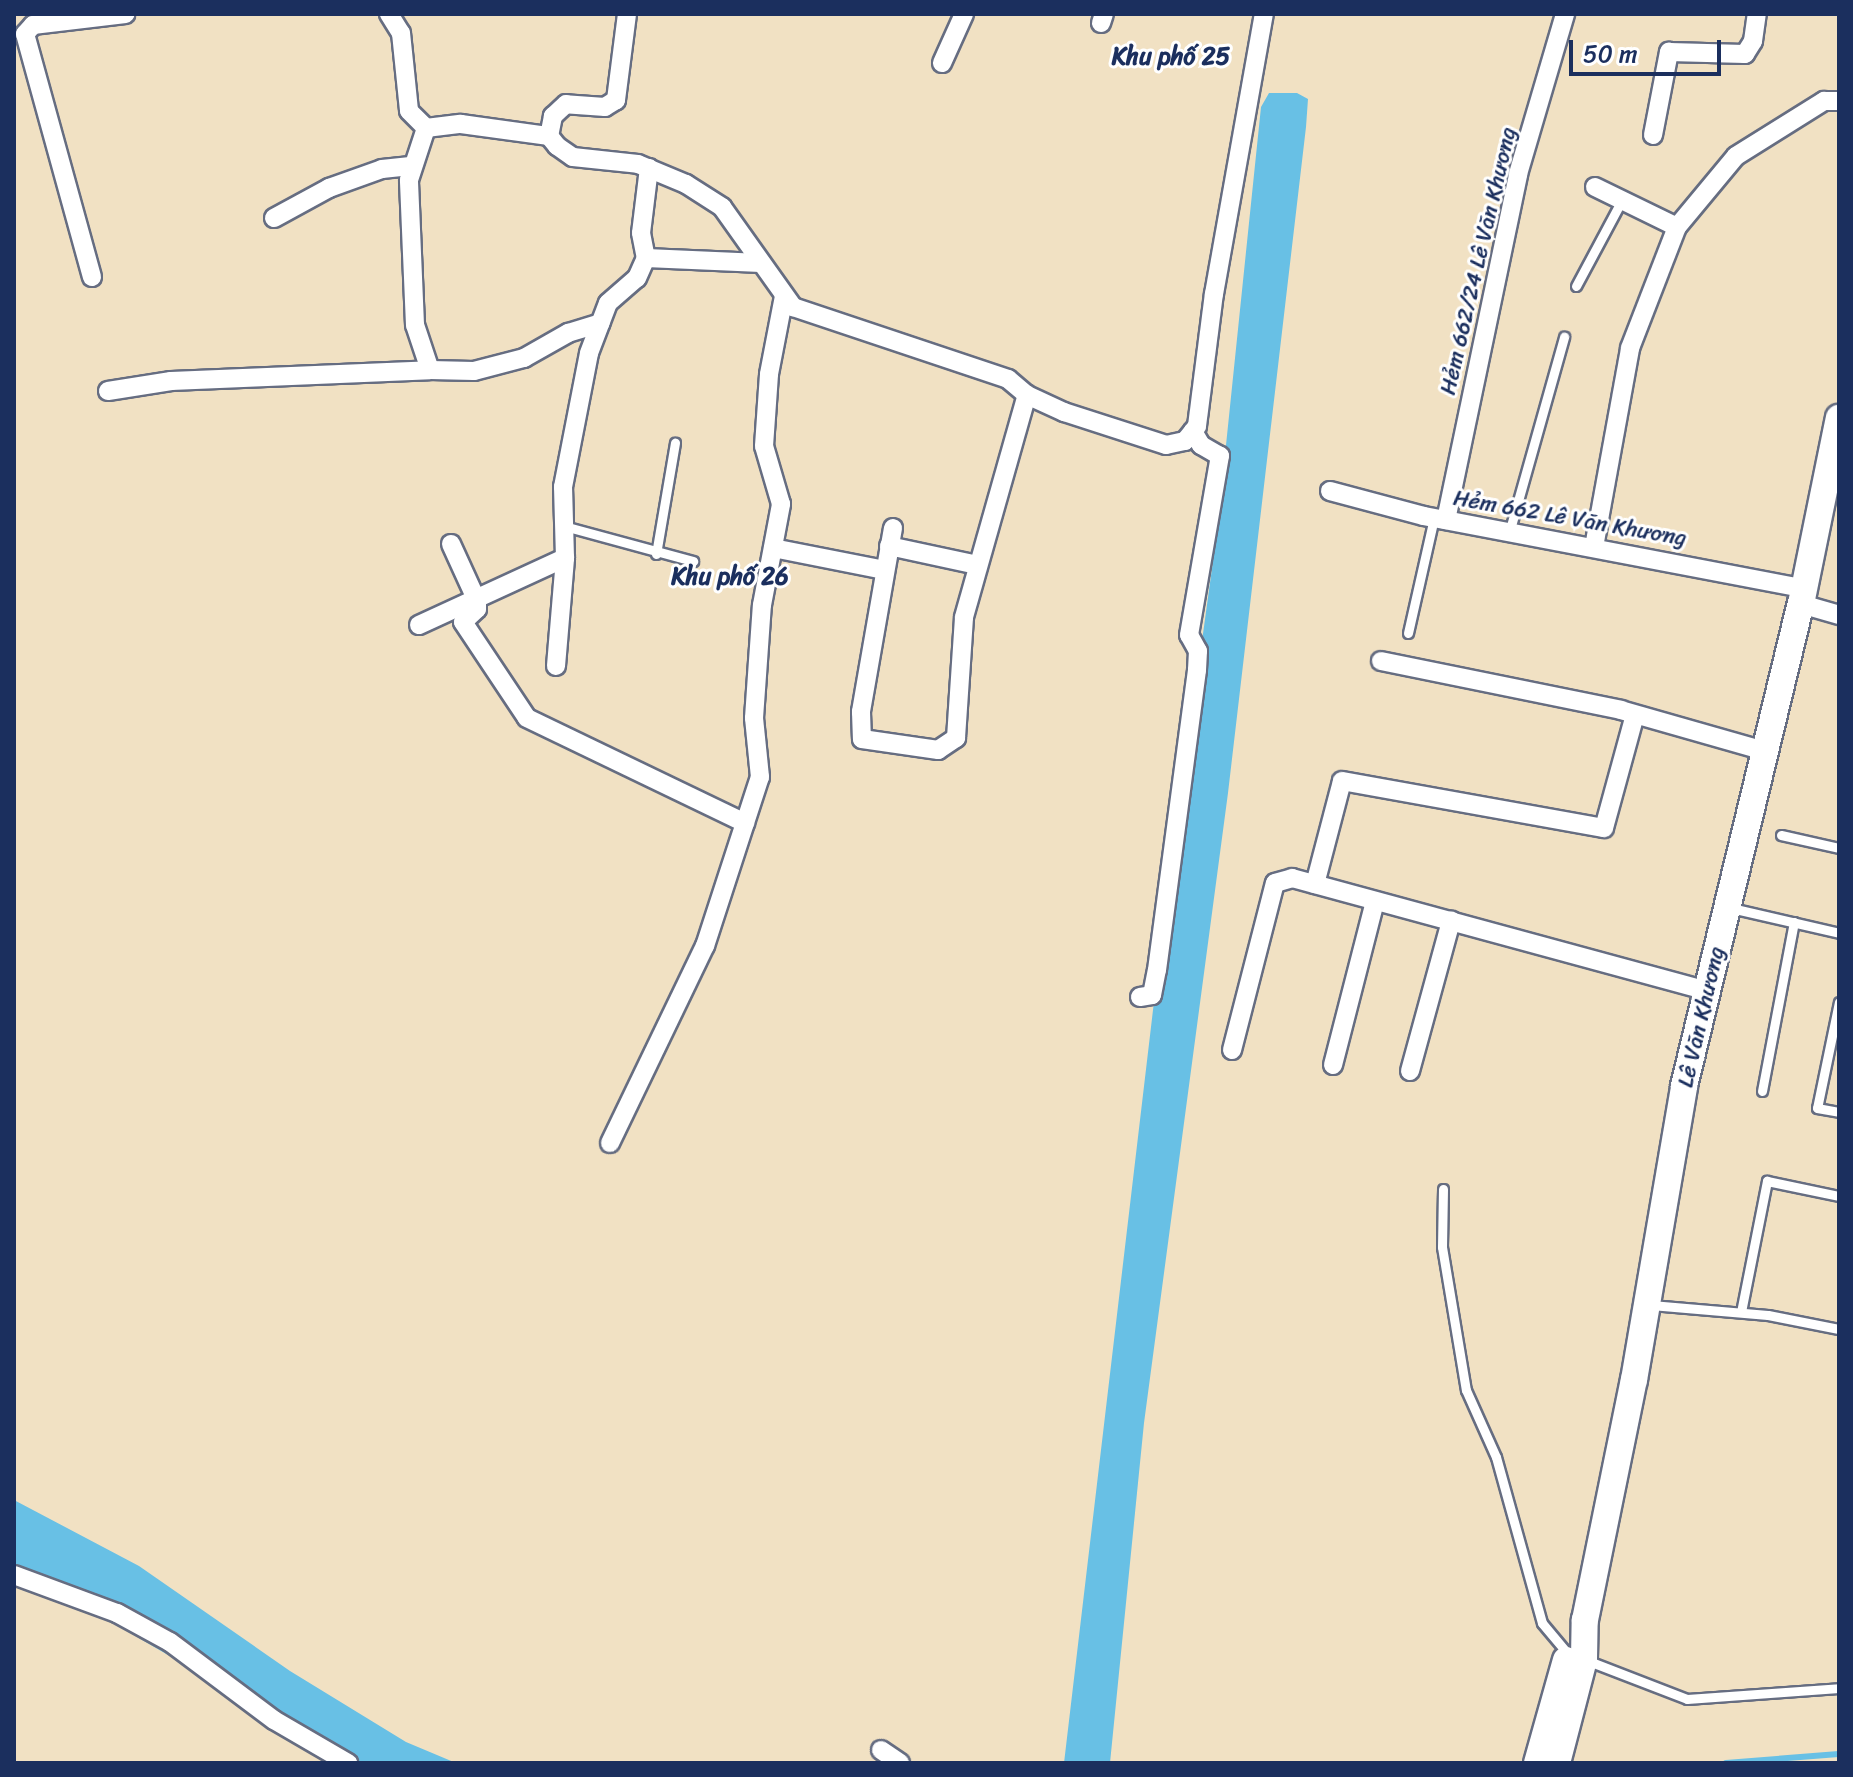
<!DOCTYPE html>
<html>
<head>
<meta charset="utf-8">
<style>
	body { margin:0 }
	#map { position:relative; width:1853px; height:1777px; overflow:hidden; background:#f1e1c3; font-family:Sriracha,sans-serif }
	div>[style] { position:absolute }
	.water>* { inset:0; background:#68c0e5 }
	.stream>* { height:6px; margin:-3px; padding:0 3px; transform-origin:3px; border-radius:3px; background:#68c0e5 }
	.roads { filter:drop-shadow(2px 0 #666d81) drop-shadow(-2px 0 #666d81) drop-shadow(0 2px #666d81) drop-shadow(0 -2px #666d81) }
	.service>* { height:9px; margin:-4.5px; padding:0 4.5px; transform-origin:4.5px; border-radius:4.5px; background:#fff }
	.minor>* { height:18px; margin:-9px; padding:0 9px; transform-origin:9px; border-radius:9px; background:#fff }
	.secondary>* { height:26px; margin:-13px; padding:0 13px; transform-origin:13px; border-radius:13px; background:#fff }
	span { translate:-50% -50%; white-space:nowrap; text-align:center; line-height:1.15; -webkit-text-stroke:6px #fff; paint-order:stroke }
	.street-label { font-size:22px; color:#1b2f5e }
	.neighbourhood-label { font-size:24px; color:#1b2f5e; font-weight:700 }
	.frame { position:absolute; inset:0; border:16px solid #1b2f5e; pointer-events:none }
	.scale { position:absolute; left:1569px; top:40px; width:152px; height:36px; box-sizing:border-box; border:4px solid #1b2f5e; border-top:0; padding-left:10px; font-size:24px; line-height:28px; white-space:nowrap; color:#1b2f5e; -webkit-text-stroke:6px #fff; paint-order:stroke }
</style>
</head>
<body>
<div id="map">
	<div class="water">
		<i style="clip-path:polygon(1269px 93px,1297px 93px,1308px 99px,1306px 127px,1228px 793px,1144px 1423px,1110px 1763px,1064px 1763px,1164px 917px,1217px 532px,1261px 107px)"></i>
		<i style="clip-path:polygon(14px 1500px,139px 1566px,290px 1671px,406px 1742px,456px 1763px,358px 1763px,339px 1755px,14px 1565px)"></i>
	</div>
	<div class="stream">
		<i style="left:1726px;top:1763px;width:113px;rotate:-4.6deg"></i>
	</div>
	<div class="roads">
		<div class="service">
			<i style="left:1576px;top:286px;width:98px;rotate:-61.9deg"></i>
			<i style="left:564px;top:526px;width:134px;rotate:15.2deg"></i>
			<i style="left:1509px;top:533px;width:204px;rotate:-74.3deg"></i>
			<i style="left:656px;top:554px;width:113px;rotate:-80.3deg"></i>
			<i style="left:1408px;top:633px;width:118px;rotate:-77.3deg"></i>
			<i style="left:1781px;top:835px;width:59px;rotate:12.6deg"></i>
			<i style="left:1731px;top:908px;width:111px;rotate:13deg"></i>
			<i style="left:1839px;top:1002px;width:108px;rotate:101.7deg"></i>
			<i style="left:1817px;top:1108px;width:22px;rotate:10deg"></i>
			<i style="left:1762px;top:1091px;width:172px;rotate:-79.3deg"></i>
			<i style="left:1443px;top:1189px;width:58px;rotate:91deg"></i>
			<i style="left:1442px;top:1247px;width:145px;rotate:80.5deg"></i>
			<i style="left:1466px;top:1390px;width:73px;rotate:65.9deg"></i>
			<i style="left:1496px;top:1457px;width:172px;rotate:74.5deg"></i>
			<i style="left:1542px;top:1623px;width:40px;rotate:50deg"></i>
			<i style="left:1651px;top:1305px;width:117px;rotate:4.9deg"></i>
			<i style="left:1768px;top:1315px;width:72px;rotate:11.2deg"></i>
			<i style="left:1741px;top:1312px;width:134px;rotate:-78.8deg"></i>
			<i style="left:1767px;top:1181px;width:74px;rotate:11.8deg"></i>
			<i style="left:1586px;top:1660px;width:108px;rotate:21.1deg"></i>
			<i style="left:1687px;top:1699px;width:152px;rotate:-4.1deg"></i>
		</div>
		<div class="minor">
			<i style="left:389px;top:14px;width:22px;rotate:58deg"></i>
			<i style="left:401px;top:33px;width:78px;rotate:84.1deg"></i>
			<i style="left:409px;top:111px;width:24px;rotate:45deg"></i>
			<i style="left:426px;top:128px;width:35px;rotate:-7deg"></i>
			<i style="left:461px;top:124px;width:89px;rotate:7.8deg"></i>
			<i style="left:627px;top:14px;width:87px;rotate:97.3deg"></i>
			<i style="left:616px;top:100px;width:13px;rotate:148deg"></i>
			<i style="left:605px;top:107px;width:39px;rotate:-176deg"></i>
			<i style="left:566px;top:104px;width:18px;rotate:137deg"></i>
			<i style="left:553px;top:116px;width:20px;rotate:101deg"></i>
			<i style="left:549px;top:136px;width:13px;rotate:51deg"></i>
			<i style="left:557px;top:146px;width:19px;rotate:35deg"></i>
			<i style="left:573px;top:157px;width:65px;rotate:6.1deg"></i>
			<i style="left:638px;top:164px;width:52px;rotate:22.6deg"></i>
			<i style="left:686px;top:184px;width:43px;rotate:32.6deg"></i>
			<i style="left:722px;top:207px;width:123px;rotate:54.6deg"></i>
			<i style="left:793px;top:307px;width:227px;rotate:18.5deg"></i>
			<i style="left:1008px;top:379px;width:25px;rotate:40deg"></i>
			<i style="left:1027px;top:395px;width:41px;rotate:24.7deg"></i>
			<i style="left:1064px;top:412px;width:107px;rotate:17.9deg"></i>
			<i style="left:1166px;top:445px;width:19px;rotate:-12deg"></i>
			<i style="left:1185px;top:441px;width:19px;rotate:-51deg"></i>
			<i style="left:1197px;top:426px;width:133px;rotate:-82.7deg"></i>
			<i style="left:1214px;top:294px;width:284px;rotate:-79.9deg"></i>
			<i style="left:1101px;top:23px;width:9px;rotate:-72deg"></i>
			<i style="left:942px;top:63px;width:54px;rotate:-65.8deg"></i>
			<i style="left:1653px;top:135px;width:85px;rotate:-79.1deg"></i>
			<i style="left:1669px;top:52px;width:76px;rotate:1.5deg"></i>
			<i style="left:1745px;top:54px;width:15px;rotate:-58deg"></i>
			<i style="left:1753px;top:41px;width:27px;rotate:-82deg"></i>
			<i style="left:649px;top:168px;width:65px;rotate:97deg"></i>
			<i style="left:641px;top:233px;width:25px;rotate:79deg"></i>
			<i style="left:646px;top:258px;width:115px;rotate:2.5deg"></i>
			<i style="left:1595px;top:187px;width:91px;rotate:26deg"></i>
			<i style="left:1677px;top:227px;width:92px;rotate:-50.3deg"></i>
			<i style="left:1736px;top:156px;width:104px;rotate:-32deg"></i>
			<i style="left:1824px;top:101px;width:15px"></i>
			<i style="left:274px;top:218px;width:63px;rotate:-28.6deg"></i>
			<i style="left:329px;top:188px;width:56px;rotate:-19.7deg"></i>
			<i style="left:382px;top:169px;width:31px;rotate:-6deg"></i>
			<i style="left:92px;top:277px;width:252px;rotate:-105.4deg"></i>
			<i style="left:25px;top:34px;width:12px;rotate:-48deg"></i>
			<i style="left:33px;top:25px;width:93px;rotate:-6.8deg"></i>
			<i style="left:430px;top:370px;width:44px;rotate:1.3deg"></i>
			<i style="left:474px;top:371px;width:52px;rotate:-14.6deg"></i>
			<i style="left:524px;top:358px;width:51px;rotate:-29.6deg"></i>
			<i style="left:568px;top:333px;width:34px;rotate:-17deg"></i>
			<i style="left:108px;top:391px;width:64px;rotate:-9deg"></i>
			<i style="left:171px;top:381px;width:259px;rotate:-2.4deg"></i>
			<i style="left:430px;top:370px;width:47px;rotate:-108.4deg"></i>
			<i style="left:415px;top:325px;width:145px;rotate:-92.4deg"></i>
			<i style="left:409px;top:180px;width:55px;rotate:-71.9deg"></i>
			<i style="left:1330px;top:491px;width:97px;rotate:14.9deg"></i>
			<i style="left:1424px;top:516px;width:386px;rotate:10.8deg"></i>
			<i style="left:1446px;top:520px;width:353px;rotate:-78.2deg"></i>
			<i style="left:1518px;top:174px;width:167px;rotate:-73.6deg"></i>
			<i style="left:893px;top:528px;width:187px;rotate:99.9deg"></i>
			<i style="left:861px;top:712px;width:27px;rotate:88deg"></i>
			<i style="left:862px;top:739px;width:77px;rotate:8.2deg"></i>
			<i style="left:938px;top:750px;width:22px;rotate:-34deg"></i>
			<i style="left:956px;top:738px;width:121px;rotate:-86.2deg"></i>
			<i style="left:964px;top:617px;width:231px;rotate:-74.2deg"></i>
			<i style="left:451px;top:544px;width:63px;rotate:65.5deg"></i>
			<i style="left:477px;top:601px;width:8px;rotate:90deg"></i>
			<i style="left:477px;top:609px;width:19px;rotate:137deg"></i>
			<i style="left:463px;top:622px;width:115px;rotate:56.3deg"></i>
			<i style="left:527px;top:718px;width:242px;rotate:25.7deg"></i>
			<i style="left:889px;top:546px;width:91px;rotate:12.1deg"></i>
			<i style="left:1594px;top:547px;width:202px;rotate:-79.7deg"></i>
			<i style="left:1630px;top:348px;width:130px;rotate:-68.8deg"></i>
			<i style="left:773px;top:548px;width:113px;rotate:11.2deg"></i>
			<i style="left:1801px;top:604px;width:40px;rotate:16deg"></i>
			<i style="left:419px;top:625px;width:161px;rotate:-24.7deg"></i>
			<i style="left:565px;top:558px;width:71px;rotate:-91.6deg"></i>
			<i style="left:563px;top:487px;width:136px;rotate:-79deg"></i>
			<i style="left:589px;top:353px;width:53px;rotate:-69.2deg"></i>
			<i style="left:608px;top:303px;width:38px;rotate:-41deg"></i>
			<i style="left:637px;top:278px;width:22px;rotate:-66deg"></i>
			<i style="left:1381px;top:661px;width:245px;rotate:11.5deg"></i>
			<i style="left:1621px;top:710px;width:150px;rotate:15.9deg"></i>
			<i style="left:556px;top:666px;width:108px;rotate:-85.2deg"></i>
			<i style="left:1315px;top:884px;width:106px;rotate:-75.3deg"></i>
			<i style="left:1342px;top:781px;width:266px;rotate:10.2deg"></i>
			<i style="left:1604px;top:828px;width:117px;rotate:-74.7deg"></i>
			<i style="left:1140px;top:997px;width:12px;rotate:-9deg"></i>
			<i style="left:1152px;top:995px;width:25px;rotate:-79deg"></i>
			<i style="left:1157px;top:970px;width:303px;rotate:-82.4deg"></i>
			<i style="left:1197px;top:670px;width:19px;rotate:-87deg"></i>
			<i style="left:1198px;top:651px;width:18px;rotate:-119deg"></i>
			<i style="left:1189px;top:635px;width:182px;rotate:-80.2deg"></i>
			<i style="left:1220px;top:456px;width:22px;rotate:-150deg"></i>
			<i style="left:1201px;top:445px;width:16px;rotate:-120deg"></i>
			<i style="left:1232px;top:1050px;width:172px;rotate:-75.6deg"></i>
			<i style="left:1275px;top:883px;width:18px;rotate:-16deg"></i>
			<i style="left:1292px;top:878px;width:430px;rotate:15.2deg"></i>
			<i style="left:1333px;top:1065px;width:169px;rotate:-75.6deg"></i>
			<i style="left:1410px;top:1071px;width:156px;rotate:-74.7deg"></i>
			<i style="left:610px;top:1143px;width:219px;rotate:-64.3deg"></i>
			<i style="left:705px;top:946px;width:178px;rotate:-72deg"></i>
			<i style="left:760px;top:777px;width:59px;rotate:-95.8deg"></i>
			<i style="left:754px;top:718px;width:113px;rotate:-86deg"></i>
			<i style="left:762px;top:605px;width:103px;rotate:-79.3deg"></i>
			<i style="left:781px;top:504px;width:60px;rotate:-106.3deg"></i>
			<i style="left:764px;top:446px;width:72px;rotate:-86deg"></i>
			<i style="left:769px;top:374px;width:79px;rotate:-79.1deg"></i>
			<i style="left:14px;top:1575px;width:110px;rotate:20.3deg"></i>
			<i style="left:117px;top:1613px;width:60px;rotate:28.7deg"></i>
			<i style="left:170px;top:1642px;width:130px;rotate:36.9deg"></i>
			<i style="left:274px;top:1720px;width:86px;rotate:30.2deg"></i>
			<i style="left:881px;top:1750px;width:23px;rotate:34deg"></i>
		</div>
		<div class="secondary">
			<i style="left:1537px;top:1763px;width:107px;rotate:-74.3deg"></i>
			<i style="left:1557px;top:1763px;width:107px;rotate:-75.4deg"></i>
			<i style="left:1584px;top:1659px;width:39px;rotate:-89deg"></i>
			<i style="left:1585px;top:1620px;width:245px;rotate:-78.5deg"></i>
			<i style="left:1634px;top:1380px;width:298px;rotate:-80.3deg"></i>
			<i style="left:1684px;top:1086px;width:496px;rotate:-76.4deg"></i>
			<i style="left:1801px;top:604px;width:190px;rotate:-78.5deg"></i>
		</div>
	</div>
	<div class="street-label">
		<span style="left:1478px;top:261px;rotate:-77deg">Hẻm 662/24 Lê Văn Khương</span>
		<span style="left:1570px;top:518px;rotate:10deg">Hẻm 662 Lê Văn Khương</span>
		<span style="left:1701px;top:1017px;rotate:-77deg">Lê Văn Khương</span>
	</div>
	<div class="neighbourhood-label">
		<span style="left:1171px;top:57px">Khu phố 25</span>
		<span style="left:730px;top:577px">Khu phố 26</span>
	</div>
	<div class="frame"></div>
	<div class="scale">50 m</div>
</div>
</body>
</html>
